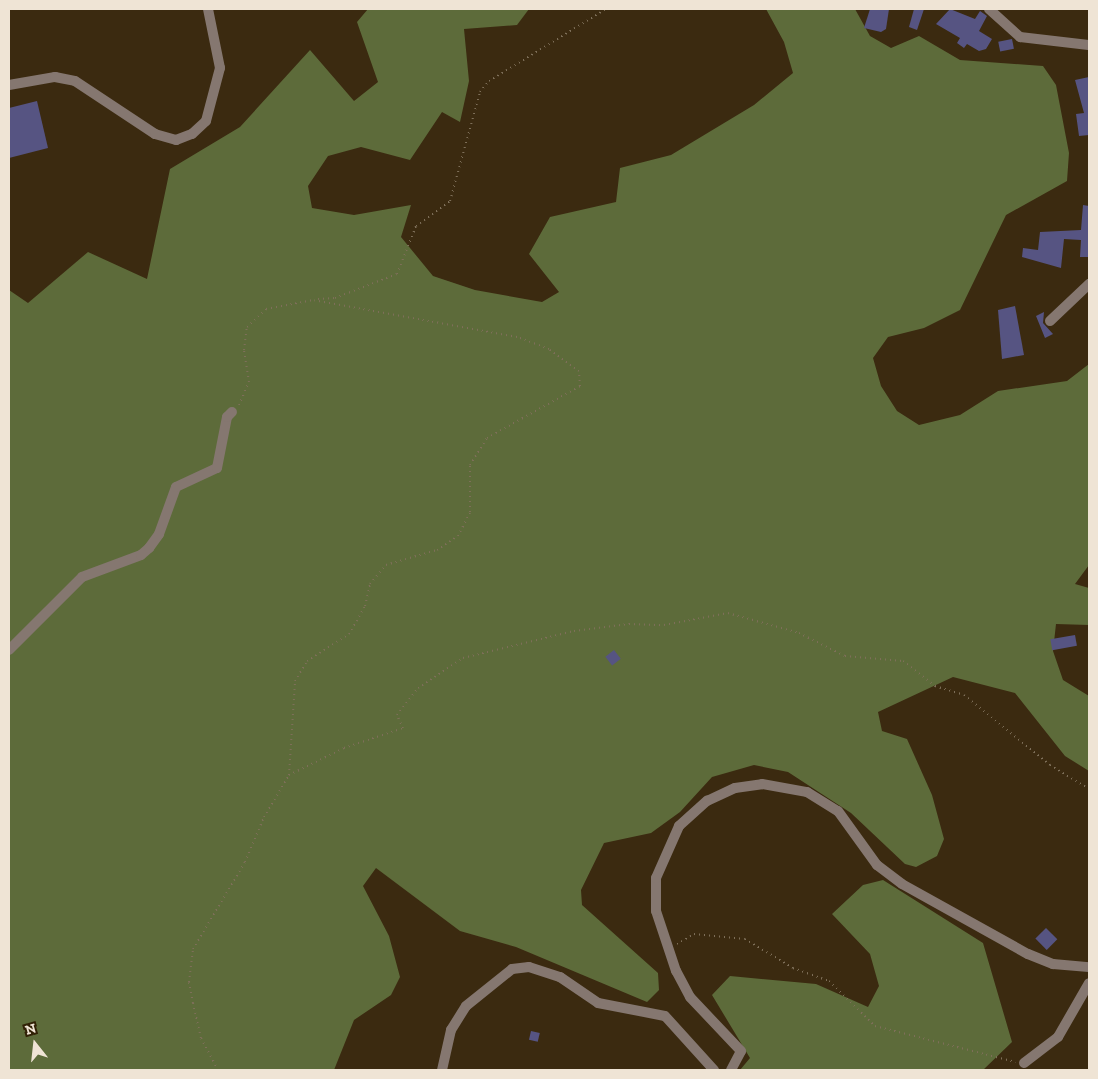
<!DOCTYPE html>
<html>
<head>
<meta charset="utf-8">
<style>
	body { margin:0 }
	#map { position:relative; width:1098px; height:1079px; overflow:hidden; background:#3b2a10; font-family:"Zilla Slab",serif }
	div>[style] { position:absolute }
	.forest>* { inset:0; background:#5d6b3a }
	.building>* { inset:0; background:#565482; transform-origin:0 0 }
	.path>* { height:2px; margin-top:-1px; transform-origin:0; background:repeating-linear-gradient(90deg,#7e6f59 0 1px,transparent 0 5px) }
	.minor>* { height:10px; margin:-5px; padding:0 5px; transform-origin:5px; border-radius:5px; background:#857770 }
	span { translate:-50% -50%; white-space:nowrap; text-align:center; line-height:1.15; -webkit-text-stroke:4px #312106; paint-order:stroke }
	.frame { position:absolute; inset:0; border:10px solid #efe4d5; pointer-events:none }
	.north { position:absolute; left:10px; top:1019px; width:50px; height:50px; -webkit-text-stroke:4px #312106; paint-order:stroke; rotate:344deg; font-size:14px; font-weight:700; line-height:20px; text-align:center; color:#efe4d5 }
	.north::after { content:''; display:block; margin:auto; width:18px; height:22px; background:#efe4d5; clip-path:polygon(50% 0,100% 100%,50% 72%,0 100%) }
</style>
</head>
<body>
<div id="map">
	<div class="forest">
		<i style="clip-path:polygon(368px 9px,529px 9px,517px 25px,464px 29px,469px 81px,460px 122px,442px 112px,410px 160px,361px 147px,328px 156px,308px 186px,312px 208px,354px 215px,411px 205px,401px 237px,433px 276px,475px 290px,542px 302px,559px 292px,529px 254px,550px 217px,616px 202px,620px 168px,671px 155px,754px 105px,793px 73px,784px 42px,766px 9px,855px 9px,870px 36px,891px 48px,919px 36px,960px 60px,1043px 66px,1056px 85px,1069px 153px,1067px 181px,1006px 215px,960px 310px,924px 328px,888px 337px,873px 358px,881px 386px,897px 411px,919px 425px,960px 415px,998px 391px,1067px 381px,1089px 364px,1089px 565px,1075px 584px,1089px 588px,1089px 625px,1056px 624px,1053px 651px,1063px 680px,1089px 696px,1089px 771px,1065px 756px,1015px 693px,953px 677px,878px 712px,882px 731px,907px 739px,932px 795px,944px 839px,937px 856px,916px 867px,905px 864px,851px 813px,788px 772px,754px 765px,712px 777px,680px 812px,651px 833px,604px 843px,581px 890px,582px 905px,658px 973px,659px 990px,647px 1002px,516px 947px,460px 931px,376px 868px,363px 886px,389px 936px,400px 977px,391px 995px,354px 1020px,334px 1070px,9px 1070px,9px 290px,28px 303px,88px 252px,147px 279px,170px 169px,240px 127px,310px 50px,354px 101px,378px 82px,357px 22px)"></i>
		<i style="clip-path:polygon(883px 880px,983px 943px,1012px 1042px,983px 1070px,740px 1070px,750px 1058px,712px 995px,730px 976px,816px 984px,868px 1007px,879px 986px,870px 954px,832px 914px,863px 885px)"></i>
	</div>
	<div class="building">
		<i style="clip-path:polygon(870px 9px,889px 9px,886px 29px,881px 32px,864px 28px)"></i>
		<i style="clip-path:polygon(914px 9px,924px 9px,917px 30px,909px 27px)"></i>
		<i style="clip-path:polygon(950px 9px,975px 19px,980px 11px,987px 16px,979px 31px,992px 39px,986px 49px,979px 51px,967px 44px,964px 48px,957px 43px,960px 38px,936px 24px)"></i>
		<i style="left:1012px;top:39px;width:10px;height:14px;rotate:79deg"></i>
		<i style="clip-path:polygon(1089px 77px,1089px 135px,1079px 136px,1076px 114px,1084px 113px,1075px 80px)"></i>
		<i style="clip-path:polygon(37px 101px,48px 148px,9px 158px,9px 108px)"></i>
		<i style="clip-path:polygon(1083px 205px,1089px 206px,1089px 257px,1080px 257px,1081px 240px,1064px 239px,1061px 268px,1022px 257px,1023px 248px,1038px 250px,1040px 232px,1081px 230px)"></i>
		<i style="clip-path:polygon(1015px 306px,1024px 355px,1002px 359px,998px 310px)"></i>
		<i style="clip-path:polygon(1044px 312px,1043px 323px,1053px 334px,1045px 338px,1036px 316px)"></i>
		<i style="left:1075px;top:635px;width:11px;height:25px;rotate:80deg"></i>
		<i style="left:614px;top:650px;width:11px;height:11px;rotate:52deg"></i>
		<i style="left:1046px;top:928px;width:16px;height:15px;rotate:45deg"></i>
		<i style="left:531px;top:1031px;width:9px;height:9px;rotate:13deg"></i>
	</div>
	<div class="path">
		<i style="left:318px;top:299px;width:17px;rotate:-3deg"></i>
		<i style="left:335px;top:298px;width:66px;rotate:-21.2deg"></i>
		<i style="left:397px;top:274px;width:52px;rotate:-68.4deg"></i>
		<i style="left:416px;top:226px;width:42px;rotate:-36.3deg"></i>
		<i style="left:450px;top:201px;width:113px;rotate:-74.6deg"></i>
		<i style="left:480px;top:92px;width:14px;rotate:-51deg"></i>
		<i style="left:489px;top:81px;width:137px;rotate:-31.6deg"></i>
		<i style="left:239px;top:405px;width:25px;rotate:-67deg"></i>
		<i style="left:249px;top:382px;width:32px;rotate:-99deg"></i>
		<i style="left:244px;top:350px;width:23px;rotate:-83deg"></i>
		<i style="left:247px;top:327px;width:26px;rotate:-43deg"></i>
		<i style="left:266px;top:309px;width:48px;rotate:-10.8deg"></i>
		<i style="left:289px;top:775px;width:94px;rotate:-86.3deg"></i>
		<i style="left:295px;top:681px;width:23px;rotate:-59deg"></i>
		<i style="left:307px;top:661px;width:50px;rotate:-32.7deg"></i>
		<i style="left:349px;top:634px;width:32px;rotate:-60deg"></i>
		<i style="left:365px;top:606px;width:23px;rotate:-77deg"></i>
		<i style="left:370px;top:584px;width:25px;rotate:-50deg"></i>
		<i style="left:386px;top:565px;width:53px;rotate:-16.4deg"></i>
		<i style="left:437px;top:550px;width:25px;rotate:-34deg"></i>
		<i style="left:458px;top:536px;width:27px;rotate:-63deg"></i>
		<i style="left:470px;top:512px;width:47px;rotate:-90deg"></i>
		<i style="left:470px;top:465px;width:32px;rotate:-58deg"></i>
		<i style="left:487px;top:438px;width:107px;rotate:-29.2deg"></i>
		<i style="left:580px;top:386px;width:15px;rotate:-94deg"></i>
		<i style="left:579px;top:371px;width:37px;rotate:-144deg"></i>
		<i style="left:549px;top:349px;width:34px;rotate:-159deg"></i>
		<i style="left:517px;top:337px;width:206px;rotate:-169.7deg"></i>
		<i style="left:677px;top:944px;width:20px;rotate:-30deg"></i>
		<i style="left:694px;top:934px;width:51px;rotate:5.6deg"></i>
		<i style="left:745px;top:939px;width:56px;rotate:31.1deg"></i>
		<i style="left:793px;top:968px;width:38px;rotate:20deg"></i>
		<i style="left:829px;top:981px;width:64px;rotate:44.4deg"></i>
		<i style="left:875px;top:1026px;width:145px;rotate:14.4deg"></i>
		<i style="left:218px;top:1070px;width:36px;rotate:-118deg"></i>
		<i style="left:201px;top:1038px;width:36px;rotate:-103deg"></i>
		<i style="left:193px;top:1003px;width:21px;rotate:-101deg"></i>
		<i style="left:189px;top:982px;width:33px;rotate:-83deg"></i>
		<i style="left:193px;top:949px;width:101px;rotate:-59.1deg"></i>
		<i style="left:245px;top:862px;width:49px;rotate:-67.1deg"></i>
		<i style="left:264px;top:817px;width:49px;rotate:-59.2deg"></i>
		<i style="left:289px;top:775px;width:61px;rotate:-26.1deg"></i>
		<i style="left:344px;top:748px;width:62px;rotate:-18.7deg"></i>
		<i style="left:403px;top:728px;width:14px;rotate:-115deg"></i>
		<i style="left:397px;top:715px;width:34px;rotate:-52deg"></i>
		<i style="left:418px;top:688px;width:54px;rotate:-33.7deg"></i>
		<i style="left:463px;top:658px;width:114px;rotate:-13.7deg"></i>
		<i style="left:574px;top:631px;width:55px;rotate:-7.3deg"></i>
		<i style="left:629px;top:624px;width:35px;rotate:2deg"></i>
		<i style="left:664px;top:625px;width:65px;rotate:-10.6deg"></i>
		<i style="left:728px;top:613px;width:74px;rotate:15.7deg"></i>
		<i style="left:799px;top:633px;width:51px;rotate:26.6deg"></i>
		<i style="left:845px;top:656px;width:58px;rotate:4.9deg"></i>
		<i style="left:903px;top:661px;width:41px;rotate:38deg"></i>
		<i style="left:935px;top:686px;width:30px;rotate:17deg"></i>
		<i style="left:964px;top:695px;width:111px;rotate:39.1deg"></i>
		<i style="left:1050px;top:765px;width:46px;rotate:31.6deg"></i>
	</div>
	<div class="minor">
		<i style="left:989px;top:9px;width:42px;rotate:42.1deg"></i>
		<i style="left:1020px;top:37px;width:69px;rotate:6.6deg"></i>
		<i style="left:9px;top:85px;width:47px;rotate:-9.9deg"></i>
		<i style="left:55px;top:77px;width:20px;rotate:11deg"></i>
		<i style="left:75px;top:81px;width:96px;rotate:33.5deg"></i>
		<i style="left:155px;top:134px;width:22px;rotate:16deg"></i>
		<i style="left:176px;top:140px;width:17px;rotate:-21deg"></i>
		<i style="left:192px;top:134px;width:19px;rotate:-43deg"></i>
		<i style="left:206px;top:121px;width:55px;rotate:-75.2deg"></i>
		<i style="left:220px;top:68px;width:60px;rotate:-101.5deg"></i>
		<i style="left:1050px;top:321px;width:54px;rotate:-43.5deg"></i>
		<i style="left:9px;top:650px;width:103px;rotate:-45deg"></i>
		<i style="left:82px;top:577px;width:63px;rotate:-20.4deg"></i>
		<i style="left:141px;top:555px;width:11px;rotate:-41deg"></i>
		<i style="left:149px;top:548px;width:17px;rotate:-54deg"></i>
		<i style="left:159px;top:534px;width:50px;rotate:-70.1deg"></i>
		<i style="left:176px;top:487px;width:45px;rotate:-24.9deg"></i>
		<i style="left:217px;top:468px;width:52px;rotate:-78.9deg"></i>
		<i style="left:227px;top:417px;width:7px;rotate:-45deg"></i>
		<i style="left:1024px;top:1063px;width:43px;rotate:-37.4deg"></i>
		<i style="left:1058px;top:1037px;width:62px;rotate:-60.1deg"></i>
		<i style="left:442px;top:1070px;width:41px;rotate:-77.3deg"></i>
		<i style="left:451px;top:1030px;width:28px;rotate:-58deg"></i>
		<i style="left:466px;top:1006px;width:59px;rotate:-38.8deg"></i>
		<i style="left:512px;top:969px;width:17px;rotate:-7deg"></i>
		<i style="left:529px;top:967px;width:33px;rotate:18deg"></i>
		<i style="left:560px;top:977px;width:46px;rotate:34.4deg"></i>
		<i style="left:598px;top:1003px;width:68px;rotate:11deg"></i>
		<i style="left:665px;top:1016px;width:73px;rotate:47.8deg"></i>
		<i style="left:731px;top:1070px;width:21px;rotate:-62deg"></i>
		<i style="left:741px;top:1051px;width:74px;rotate:-133.4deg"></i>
		<i style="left:690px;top:997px;width:30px;rotate:-118deg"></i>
		<i style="left:676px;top:971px;width:63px;rotate:-108.4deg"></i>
		<i style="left:656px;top:911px;width:33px;rotate:-90deg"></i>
		<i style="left:656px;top:878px;width:57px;rotate:-66.1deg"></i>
		<i style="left:679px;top:826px;width:38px;rotate:-42deg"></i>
		<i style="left:707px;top:801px;width:31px;rotate:-25deg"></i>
		<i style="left:735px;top:788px;width:27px;rotate:-8deg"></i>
		<i style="left:762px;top:784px;width:46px;rotate:10.1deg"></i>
		<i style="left:807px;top:792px;width:36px;rotate:32deg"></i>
		<i style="left:838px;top:811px;width:67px;rotate:54.2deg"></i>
		<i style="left:877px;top:865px;width:31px;rotate:37deg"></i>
		<i style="left:902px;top:884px;width:144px;rotate:29.1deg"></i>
		<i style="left:1028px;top:954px;width:27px;rotate:22deg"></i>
		<i style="left:1053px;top:964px;width:36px;rotate:5deg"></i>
	</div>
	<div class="frame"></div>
	<div class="north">N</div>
</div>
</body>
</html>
